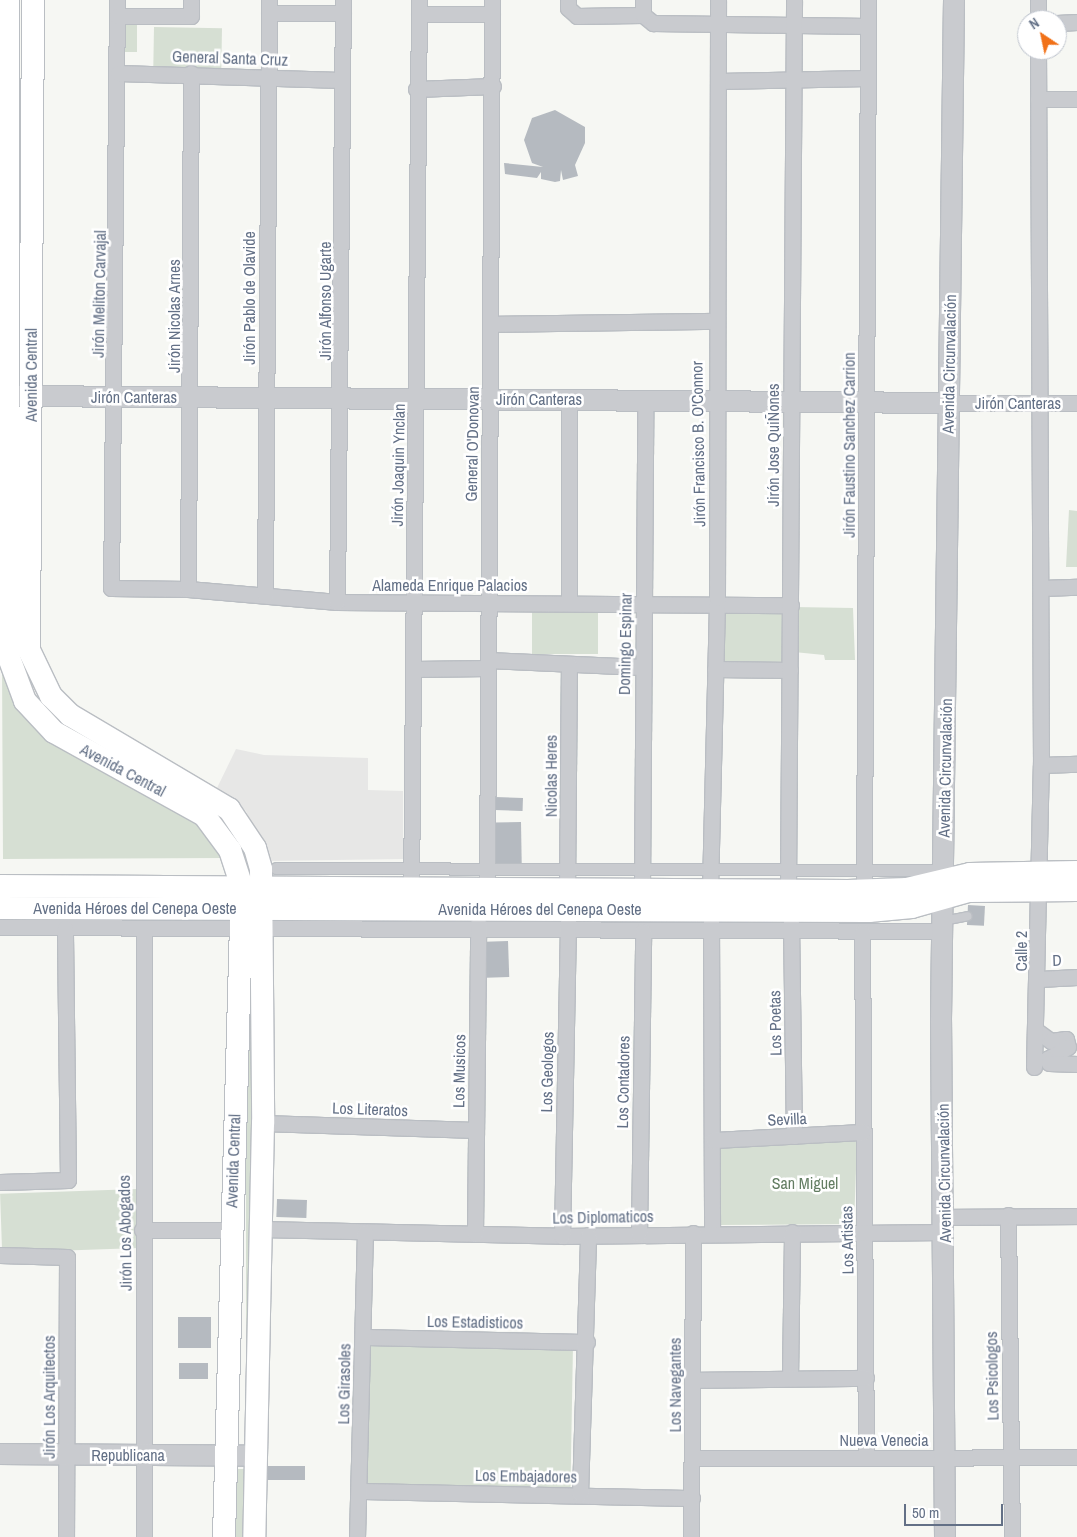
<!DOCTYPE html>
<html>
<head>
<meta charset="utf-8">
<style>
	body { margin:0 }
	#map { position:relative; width:1077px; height:1537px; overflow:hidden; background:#f6f7f3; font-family:"Archivo Narrow",sans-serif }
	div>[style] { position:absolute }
	.built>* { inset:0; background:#e7e7e6 }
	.green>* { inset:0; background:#d6dfd3; transform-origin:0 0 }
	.building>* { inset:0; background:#b5bac0; transform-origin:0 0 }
	.roads { filter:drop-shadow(1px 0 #babec3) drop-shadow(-1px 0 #babec3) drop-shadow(0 1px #babec3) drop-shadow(0 -1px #babec3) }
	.service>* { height:8px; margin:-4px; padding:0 4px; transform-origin:4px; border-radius:4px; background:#c9cbcf }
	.pedestrian>* { height:11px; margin:-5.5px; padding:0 5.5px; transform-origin:5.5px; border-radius:5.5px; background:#c9cbcf }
	.minor>* { height:15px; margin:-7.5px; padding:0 7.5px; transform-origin:7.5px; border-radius:7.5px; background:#c9cbcf }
	.tertiary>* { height:20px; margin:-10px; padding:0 10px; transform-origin:10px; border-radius:10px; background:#c9cbcf }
	.secondary>* { height:22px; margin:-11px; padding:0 11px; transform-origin:11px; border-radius:11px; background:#fff }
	span { translate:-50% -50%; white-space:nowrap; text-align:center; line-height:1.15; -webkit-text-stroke:5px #fff; paint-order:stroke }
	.street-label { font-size:16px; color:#637086 }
	.park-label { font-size:16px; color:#637d62 }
	.north { position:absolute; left:1017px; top:10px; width:50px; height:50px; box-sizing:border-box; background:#fff; border:1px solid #c1c6cf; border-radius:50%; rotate:326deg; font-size:14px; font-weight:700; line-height:20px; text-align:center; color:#637086 }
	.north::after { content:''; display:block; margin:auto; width:18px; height:22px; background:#f17118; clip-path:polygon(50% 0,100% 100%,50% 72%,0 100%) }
	.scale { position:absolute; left:904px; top:1504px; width:99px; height:22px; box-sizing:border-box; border:2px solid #637086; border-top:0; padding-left:6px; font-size:15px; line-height:18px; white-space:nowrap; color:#637086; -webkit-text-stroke:4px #fff; paint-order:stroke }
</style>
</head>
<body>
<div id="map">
	<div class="built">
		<i style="clip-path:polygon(236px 749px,264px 755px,368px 758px,368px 790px,403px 791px,403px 859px,268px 861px,246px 811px,217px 788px)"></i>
	</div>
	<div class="green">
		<i style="left:121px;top:21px;width:16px;height:31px"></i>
		<i style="left:154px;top:27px;width:68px;height:40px;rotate:1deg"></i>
		<i style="clip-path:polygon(1069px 510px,1077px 511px,1077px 567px,1066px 567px)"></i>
		<i style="left:718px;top:606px;width:69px;height:58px;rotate:2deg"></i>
		<i style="clip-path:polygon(794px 607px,853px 608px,855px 660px,825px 660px,824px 655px,794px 652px)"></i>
		<i style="left:532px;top:612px;width:66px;height:42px"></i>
		<i style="clip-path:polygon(2px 663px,26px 707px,203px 824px,225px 858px,3px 859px)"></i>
		<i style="left:246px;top:944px;width:13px;height:497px"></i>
		<i style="clip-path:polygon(853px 1138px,857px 1143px,854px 1224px,717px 1225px,717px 1145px)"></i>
		<i style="left:137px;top:1189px;width:59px;height:137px;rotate:88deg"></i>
		<i style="left:366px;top:1343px;width:207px;height:141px;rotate:1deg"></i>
		<i style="left:233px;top:1469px;width:13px;height:68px"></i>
	</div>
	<div class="building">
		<i style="clip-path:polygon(555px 110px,585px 127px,585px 143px,575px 165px,578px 176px,563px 180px,561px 170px,560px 181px,555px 182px,541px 179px,541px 172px,537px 178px,505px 174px,504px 163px,543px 167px,532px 163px,524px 140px,532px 118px)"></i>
		<i style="left:495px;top:797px;width:28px;height:13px;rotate:2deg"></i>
		<i style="left:521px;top:822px;width:41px;height:27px;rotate:89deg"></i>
		<i style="left:968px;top:905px;width:17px;height:20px;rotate:3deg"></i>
		<i style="left:508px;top:941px;width:36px;height:23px;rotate:88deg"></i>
		<i style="left:277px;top:1199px;width:30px;height:18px;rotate:2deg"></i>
		<i style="left:178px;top:1317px;width:33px;height:31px"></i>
		<i style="left:179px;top:1363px;width:29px;height:16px"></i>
		<i style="left:267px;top:1466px;width:38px;height:14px"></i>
	</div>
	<div class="roads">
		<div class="service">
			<i style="left:943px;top:921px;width:25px;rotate:-11deg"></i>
		</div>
		<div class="pedestrian">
			<i style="left:276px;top:868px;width:668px;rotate:0.17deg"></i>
		</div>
		<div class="minor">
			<i style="left:117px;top:0;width:588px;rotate:90.58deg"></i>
			<i style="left:111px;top:588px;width:77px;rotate:0.7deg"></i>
			<i style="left:188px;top:589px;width:150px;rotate:5deg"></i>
			<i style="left:337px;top:602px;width:454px;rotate:0.4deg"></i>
			<i style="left:568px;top:0;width:8px;rotate:90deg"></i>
			<i style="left:568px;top:8px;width:12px;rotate:42deg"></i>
			<i style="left:577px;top:16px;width:66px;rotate:-0.9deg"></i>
			<i style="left:1038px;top:0;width:20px;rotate:90deg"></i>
			<i style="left:269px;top:13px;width:74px"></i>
			<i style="left:419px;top:14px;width:73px"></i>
			<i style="left:643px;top:15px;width:13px;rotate:39deg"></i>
			<i style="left:653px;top:23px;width:215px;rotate:0.8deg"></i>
			<i style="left:643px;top:15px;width:15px;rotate:-90deg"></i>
			<i style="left:117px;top:16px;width:74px"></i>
			<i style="left:191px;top:16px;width:16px;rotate:-90deg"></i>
			<i style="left:1057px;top:23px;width:20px;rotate:-3deg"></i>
			<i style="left:118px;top:73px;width:223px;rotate:1.8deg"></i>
			<i style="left:718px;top:81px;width:150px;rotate:-1.1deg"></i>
			<i style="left:416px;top:89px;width:77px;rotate:-2.2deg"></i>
			<i style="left:1038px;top:99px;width:39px"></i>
			<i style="left:491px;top:324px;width:223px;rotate:-0.8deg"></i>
			<i style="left:948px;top:403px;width:129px"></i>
			<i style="left:1041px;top:588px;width:36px;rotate:-2deg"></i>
			<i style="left:188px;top:589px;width:516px;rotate:-89.67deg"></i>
			<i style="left:265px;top:595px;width:595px;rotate:-89.61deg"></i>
			<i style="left:337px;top:602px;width:602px;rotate:-89.43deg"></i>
			<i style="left:569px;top:602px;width:204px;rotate:-90deg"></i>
			<i style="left:488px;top:660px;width:153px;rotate:2.6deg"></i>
			<i style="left:413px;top:669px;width:75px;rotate:-0.8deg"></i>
			<i style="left:715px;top:669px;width:75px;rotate:0.8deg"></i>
			<i style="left:1041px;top:765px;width:36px;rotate:-2deg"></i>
			<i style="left:487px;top:888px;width:888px;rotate:-89.68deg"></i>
			<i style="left:567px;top:889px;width:225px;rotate:-89.5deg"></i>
			<i style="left:642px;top:889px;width:489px;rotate:-89.6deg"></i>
			<i style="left:710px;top:889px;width:291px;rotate:-88.6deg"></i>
			<i style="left:717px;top:598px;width:598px;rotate:-89.9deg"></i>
			<i style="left:788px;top:890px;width:890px;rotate:-89.61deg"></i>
			<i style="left:864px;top:890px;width:890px;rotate:-89.74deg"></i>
			<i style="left:411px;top:897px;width:897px;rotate:-89.49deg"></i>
			<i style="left:711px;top:922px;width:311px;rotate:89.8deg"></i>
			<i style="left:791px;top:922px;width:214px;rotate:89.2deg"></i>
			<i style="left:0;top:927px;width:943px;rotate:0.24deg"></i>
			<i style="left:862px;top:932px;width:525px;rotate:89.56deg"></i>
			<i style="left:1039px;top:979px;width:38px;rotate:-3deg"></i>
			<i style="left:1037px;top:1031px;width:17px;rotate:36deg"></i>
			<i style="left:1051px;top:1041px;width:15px;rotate:-8deg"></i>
			<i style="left:1066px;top:1039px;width:8px;rotate:76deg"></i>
			<i style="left:1068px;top:1047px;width:24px;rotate:150deg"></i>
			<i style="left:1047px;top:1059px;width:4px;rotate:63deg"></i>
			<i style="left:1049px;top:1063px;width:28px;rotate:2deg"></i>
			<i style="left:1034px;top:1067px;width:302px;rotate:-88.7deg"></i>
			<i style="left:1041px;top:765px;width:715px;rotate:-90.24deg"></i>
			<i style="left:263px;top:1123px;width:213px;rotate:1.9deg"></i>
			<i style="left:713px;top:1140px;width:150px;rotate:-3.1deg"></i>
			<i style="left:0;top:1182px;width:68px;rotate:-1.7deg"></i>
			<i style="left:68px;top:1180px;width:252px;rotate:-90.7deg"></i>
			<i style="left:1008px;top:1215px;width:322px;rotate:89.3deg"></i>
			<i style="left:944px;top:1217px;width:133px;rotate:-0.4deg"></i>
			<i style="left:261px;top:1229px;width:301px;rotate:1.3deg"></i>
			<i style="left:562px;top:1236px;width:383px;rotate:-0.6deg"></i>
			<i style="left:142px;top:1230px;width:89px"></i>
			<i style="left:475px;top:1234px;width:311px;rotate:-89.4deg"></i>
			<i style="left:639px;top:1234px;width:303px;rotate:-89.2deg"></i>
			<i style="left:562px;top:1236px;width:316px;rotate:-88.9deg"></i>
			<i style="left:0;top:1255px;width:67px;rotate:1.7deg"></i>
			<i style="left:67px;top:1257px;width:280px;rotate:90.2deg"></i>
			<i style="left:363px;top:1337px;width:224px;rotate:1.3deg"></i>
			<i style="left:790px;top:1378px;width:146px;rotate:-89.2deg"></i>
			<i style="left:692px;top:1380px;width:174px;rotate:-0.7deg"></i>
			<i style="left:692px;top:1458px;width:385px;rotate:-0.1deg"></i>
			<i style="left:359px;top:1491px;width:333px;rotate:1.2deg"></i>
			<i style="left:580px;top:1494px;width:259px;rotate:-88.2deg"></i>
			<i style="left:144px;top:1537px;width:609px;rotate:-90deg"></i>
			<i style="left:357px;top:1537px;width:305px;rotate:-88.5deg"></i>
			<i style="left:691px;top:1537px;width:304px;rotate:-89.6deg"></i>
		</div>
		<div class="tertiary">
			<i style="left:16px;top:396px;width:932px;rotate:0.43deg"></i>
			<i style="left:0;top:1454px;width:257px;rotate:0.4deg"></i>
			<i style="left:945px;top:1537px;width:517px;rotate:-90.44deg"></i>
			<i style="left:941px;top:1020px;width:1020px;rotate:-89.27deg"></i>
		</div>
		<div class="secondary">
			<i style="left:8px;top:0;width:655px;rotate:90deg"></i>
			<i style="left:8px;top:655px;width:49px;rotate:69.7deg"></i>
			<i style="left:25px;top:701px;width:42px;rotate:46.9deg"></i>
			<i style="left:54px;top:732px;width:171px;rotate:29deg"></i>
			<i style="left:204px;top:815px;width:44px;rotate:53.4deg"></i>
			<i style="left:230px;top:850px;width:40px;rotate:72deg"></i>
			<i style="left:242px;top:888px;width:649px;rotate:91.59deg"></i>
			<i style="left:33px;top:0;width:650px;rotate:90.35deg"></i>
			<i style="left:29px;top:650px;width:51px;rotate:64.4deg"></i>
			<i style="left:51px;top:696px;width:27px;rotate:45deg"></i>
			<i style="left:70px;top:715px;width:185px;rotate:30.6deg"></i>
			<i style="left:229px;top:809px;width:47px;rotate:56.3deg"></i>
			<i style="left:255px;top:848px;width:22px;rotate:74deg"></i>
			<i style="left:261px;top:869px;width:254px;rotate:89.5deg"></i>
			<i style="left:263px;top:1123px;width:414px;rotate:91.2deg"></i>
			<i style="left:0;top:886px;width:848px;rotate:0.34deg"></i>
			<i style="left:848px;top:891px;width:59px;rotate:-1.9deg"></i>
			<i style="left:907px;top:889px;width:65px;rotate:-13.4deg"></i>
			<i style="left:970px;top:874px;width:107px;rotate:-1.1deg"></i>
			<i style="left:0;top:908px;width:869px;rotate:0.2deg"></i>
			<i style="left:869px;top:911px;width:43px;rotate:-5.3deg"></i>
			<i style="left:912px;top:907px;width:59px;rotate:-15.7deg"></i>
			<i style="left:969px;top:891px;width:108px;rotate:-0.5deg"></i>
		</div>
	</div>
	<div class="street-label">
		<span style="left:230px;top:58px;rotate:2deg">General Santa Cruz</span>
		<span style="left:99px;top:294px;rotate:-89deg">Jirón Meliton Carvajal</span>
		<span style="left:249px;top:298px;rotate:-90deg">Jirón Pablo de Olavide</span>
		<span style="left:325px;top:301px;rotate:-90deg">Jirón Alfonso Ugarte</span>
		<span style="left:174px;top:316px;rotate:-90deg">Jirón Nicolas Arnes</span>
		<span style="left:949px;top:364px;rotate:-89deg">Avenida Circunvalación</span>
		<span style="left:31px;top:375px;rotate:-90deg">Avenida Central</span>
		<span style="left:134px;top:397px">Jirón Canteras</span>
		<span style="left:539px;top:399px">Jirón Canteras</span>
		<span style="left:1018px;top:403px">Jirón Canteras</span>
		<span style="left:472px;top:444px;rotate:-89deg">General O'Donovan</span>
		<span style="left:698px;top:444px;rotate:-91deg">Jirón Francisco B. O'Connor</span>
		<span style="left:773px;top:445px;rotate:-90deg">Jirón Jose QuiÑones</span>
		<span style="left:849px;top:445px;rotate:-90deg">Jirón Faustino Sanchez Carrion</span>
		<span style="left:398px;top:465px;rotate:-89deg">Jirón Joaquin Ynclan</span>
		<span style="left:450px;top:585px">Alameda Enrique Palacios</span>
		<span style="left:625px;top:644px;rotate:-89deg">Domingo Espinar</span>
		<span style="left:945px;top:768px;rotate:-89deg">Avenida Circunvalación</span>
		<span style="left:123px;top:770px;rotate:28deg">Avenida Central</span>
		<span style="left:551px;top:776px;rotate:-90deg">Nicolas Heres</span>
		<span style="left:135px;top:908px">Avenida Héroes del Cenepa Oeste</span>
		<span style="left:540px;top:909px">Avenida Héroes del Cenepa Oeste</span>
		<span style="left:1021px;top:951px;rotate:-90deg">Calle 2</span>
		<span style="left:1057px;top:960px;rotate:-2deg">D</span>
		<span style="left:775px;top:1023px;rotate:-91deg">Los Poetas</span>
		<span style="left:459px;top:1071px;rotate:-89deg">Los Musicos</span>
		<span style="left:547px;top:1072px;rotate:-89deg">Los Geologos</span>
		<span style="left:623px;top:1082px;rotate:-89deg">Los Contadores</span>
		<span style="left:370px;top:1109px;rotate:2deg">Los Literatos</span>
		<span style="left:787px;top:1119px;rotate:-3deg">Sevilla</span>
		<span style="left:233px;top:1161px;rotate:-88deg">Avenida Central</span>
		<span style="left:944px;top:1173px;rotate:-91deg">Avenida Circunvalación</span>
		<span style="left:603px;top:1217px;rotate:-1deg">Los Diplomaticos</span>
		<span style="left:125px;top:1233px;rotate:-91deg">Jirón Los Abogados</span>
		<span style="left:847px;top:1240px;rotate:-91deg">Los Artistas</span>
		<span style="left:475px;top:1322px;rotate:1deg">Los Estadisticos</span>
		<span style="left:992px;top:1376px;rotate:-91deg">Los Psicologos</span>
		<span style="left:344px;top:1384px;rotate:-89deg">Los Girasoles</span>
		<span style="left:675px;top:1385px;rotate:-90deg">Los Navegantes</span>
		<span style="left:49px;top:1397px;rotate:-90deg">Jirón Los Arquitectos</span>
		<span style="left:884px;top:1440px">Nueva Venecia</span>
		<span style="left:128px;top:1455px">Republicana</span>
		<span style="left:526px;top:1476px;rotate:1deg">Los Embajadores</span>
	</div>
	<div class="park-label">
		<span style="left:805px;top:1183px">San Miguel</span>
	</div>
	<div class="north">N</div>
	<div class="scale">50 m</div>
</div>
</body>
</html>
